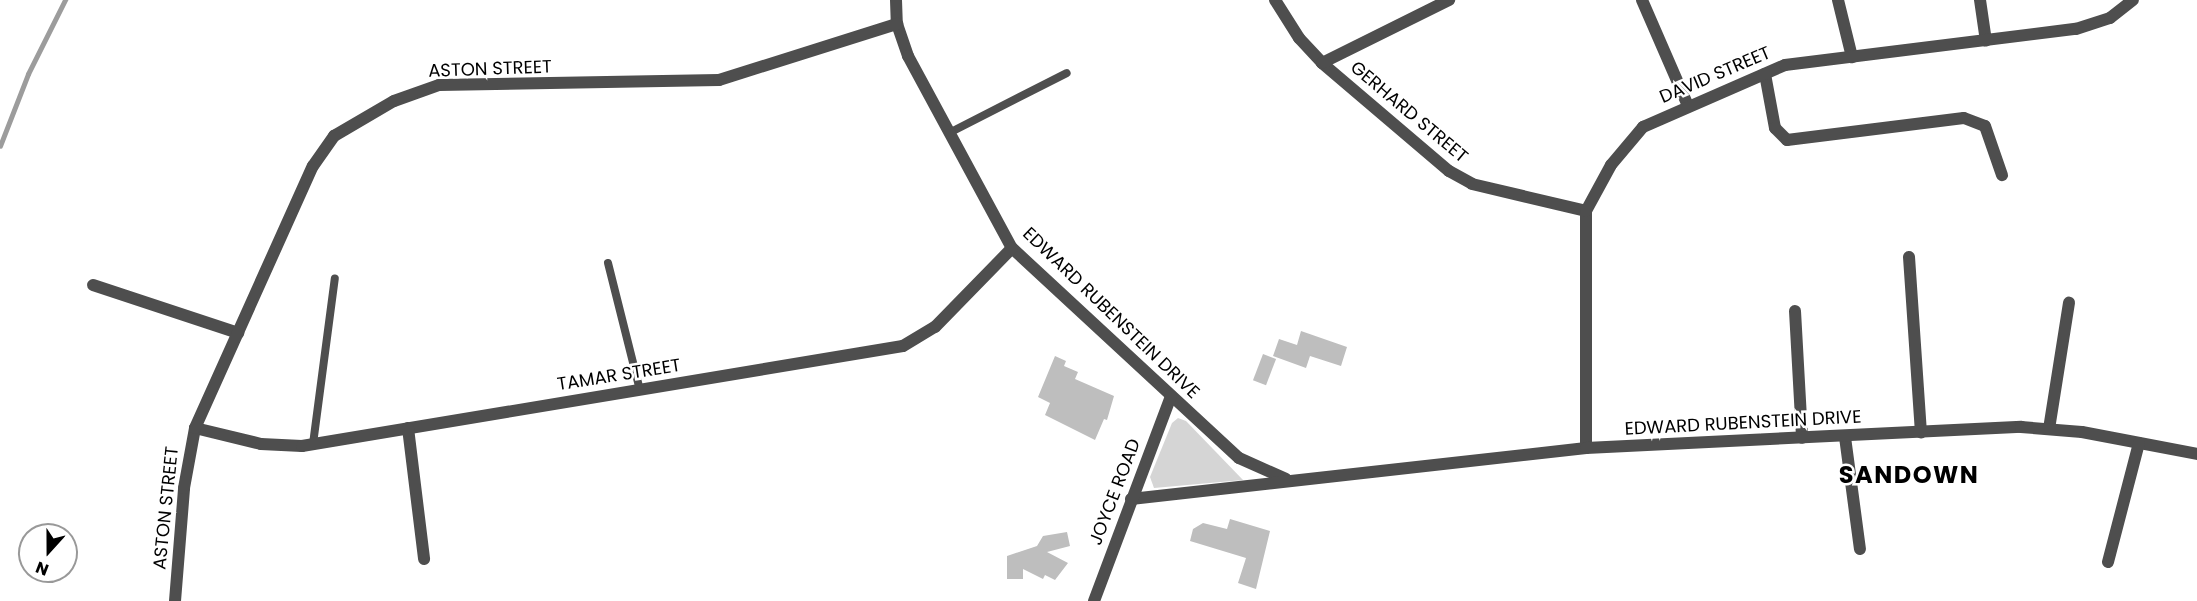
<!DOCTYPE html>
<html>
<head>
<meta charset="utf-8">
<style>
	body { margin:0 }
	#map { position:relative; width:2197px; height:601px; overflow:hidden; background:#fff; font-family:Poppins,sans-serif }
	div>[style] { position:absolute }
	.green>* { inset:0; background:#d5d5d5 }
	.stream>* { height:4.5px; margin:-2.25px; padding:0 2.25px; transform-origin:2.25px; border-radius:2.25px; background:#9c9c9c }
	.building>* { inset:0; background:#bebebe; transform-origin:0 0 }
	.service>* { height:8px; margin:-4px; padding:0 4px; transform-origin:4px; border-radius:4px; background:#4e4e4e }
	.minor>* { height:12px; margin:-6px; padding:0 6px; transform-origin:6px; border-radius:6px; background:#4e4e4e }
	span { translate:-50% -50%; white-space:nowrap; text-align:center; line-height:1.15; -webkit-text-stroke:5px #fff; paint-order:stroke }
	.street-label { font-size:18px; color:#000 }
	.district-label { font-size:24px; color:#000; font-weight:700; letter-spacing:1.5px }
	.north { position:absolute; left:18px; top:523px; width:60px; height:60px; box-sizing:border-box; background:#fff; border:2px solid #999; border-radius:50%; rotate:201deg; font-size:16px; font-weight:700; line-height:24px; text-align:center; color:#000 }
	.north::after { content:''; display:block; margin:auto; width:21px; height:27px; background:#000; clip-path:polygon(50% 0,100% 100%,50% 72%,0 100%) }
</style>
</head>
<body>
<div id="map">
	<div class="green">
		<i style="clip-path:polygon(1178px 418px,1186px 421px,1243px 480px,1154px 488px,1150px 477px,1172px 423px)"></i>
	</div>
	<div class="stream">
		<i style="left:0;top:146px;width:77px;rotate:-68.7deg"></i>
		<i style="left:28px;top:74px;width:83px;rotate:-63.4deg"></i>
	</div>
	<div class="building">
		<i style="clip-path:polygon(1301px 331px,1347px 347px,1341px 366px,1310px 356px,1306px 368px,1273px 356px,1279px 339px,1297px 345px)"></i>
		<i style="left:1263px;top:354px;width:14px;height:28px;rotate:21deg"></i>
		<i style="clip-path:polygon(1055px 356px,1066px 361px,1064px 366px,1078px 372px,1075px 379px,1114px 396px,1107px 420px,1104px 419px,1095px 440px,1045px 415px,1050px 403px,1038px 397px)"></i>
		<i style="clip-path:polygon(1230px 519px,1270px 531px,1256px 589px,1238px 583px,1246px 558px,1190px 541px,1193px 529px,1203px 523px,1227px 529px)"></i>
		<i style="clip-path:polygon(1067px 532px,1070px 546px,1047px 552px,1068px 563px,1055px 580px,1045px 575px,1043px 579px,1023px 569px,1023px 579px,1007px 579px,1007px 556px,1037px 546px,1043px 536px)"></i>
	</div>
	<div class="service">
		<i style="left:949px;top:133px;width:132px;rotate:-27deg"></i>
		<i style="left:608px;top:263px;width:131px;rotate:75.9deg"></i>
		<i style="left:313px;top:444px;width:167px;rotate:-82.5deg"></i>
	</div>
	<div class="minor">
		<i style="left:896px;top:0;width:24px;rotate:88deg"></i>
		<i style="left:897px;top:24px;width:34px;rotate:71deg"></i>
		<i style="left:908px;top:56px;width:218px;rotate:61.6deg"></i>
		<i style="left:1012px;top:248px;width:309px;rotate:42.8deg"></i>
		<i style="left:1239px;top:458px;width:51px;rotate:24.1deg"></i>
		<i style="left:1275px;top:0;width:45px;rotate:57.7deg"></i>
		<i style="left:1299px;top:38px;width:34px;rotate:47deg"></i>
		<i style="left:1322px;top:63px;width:167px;rotate:40.4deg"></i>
		<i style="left:1449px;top:171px;width:26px;rotate:29deg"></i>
		<i style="left:1472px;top:184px;width:117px;rotate:13.3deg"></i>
		<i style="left:1642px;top:0;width:116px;rotate:66.5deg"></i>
		<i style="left:1838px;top:0;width:59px;rotate:76.2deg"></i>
		<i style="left:1980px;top:0;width:41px;rotate:81.7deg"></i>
		<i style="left:1322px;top:63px;width:142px;rotate:-26.4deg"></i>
		<i style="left:1765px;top:74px;width:55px;rotate:79.5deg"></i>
		<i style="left:1775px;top:128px;width:17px;rotate:45deg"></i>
		<i style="left:1787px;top:140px;width:178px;rotate:-7.1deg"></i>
		<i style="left:1964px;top:118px;width:22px;rotate:21deg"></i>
		<i style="left:1985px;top:126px;width:52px;rotate:70.9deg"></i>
		<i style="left:1909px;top:257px;width:176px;rotate:86.1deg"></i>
		<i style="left:93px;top:285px;width:153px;rotate:18.3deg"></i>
		<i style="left:1795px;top:311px;width:127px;rotate:86.8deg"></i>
		<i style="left:195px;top:428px;width:68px;rotate:13.6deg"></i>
		<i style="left:261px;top:444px;width:41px;rotate:2.8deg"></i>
		<i style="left:302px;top:446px;width:609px;rotate:-9.45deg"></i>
		<i style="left:903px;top:346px;width:37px;rotate:-31deg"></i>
		<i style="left:935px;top:327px;width:110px;rotate:-45.7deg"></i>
		<i style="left:408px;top:428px;width:132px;rotate:83deg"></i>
		<i style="left:2049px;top:429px;width:128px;rotate:-81deg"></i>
		<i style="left:1845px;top:437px;width:113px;rotate:82.4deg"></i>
		<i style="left:1586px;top:448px;width:237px;rotate:-90deg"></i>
		<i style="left:1586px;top:211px;width:52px;rotate:-61.5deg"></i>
		<i style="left:1611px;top:165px;width:50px;rotate:-49.9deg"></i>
		<i style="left:1643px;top:127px;width:155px;rotate:-23.6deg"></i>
		<i style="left:1785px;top:65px;width:293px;rotate:-7.1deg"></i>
		<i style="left:2076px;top:29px;width:36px;rotate:-18deg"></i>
		<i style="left:2110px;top:18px;width:29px;rotate:-38deg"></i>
		<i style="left:1131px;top:499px;width:458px;rotate:-6.4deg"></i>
		<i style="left:1586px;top:448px;width:436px;rotate:-2.8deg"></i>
		<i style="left:2021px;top:427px;width:61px;rotate:4.7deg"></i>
		<i style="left:2082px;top:432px;width:117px;rotate:10.8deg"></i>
		<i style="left:2108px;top:562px;width:123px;rotate:-75.4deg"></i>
		<i style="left:175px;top:601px;width:113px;rotate:-85.4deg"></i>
		<i style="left:184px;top:488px;width:61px;rotate:-79.6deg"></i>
		<i style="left:195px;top:428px;width:287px;rotate:-65.8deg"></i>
		<i style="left:313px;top:166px;width:37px;rotate:-55deg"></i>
		<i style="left:334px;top:136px;width:69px;rotate:-30.3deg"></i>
		<i style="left:394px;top:101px;width:48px;rotate:-19.6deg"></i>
		<i style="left:439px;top:85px;width:280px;rotate:-1deg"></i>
		<i style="left:719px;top:80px;width:187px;rotate:-17.5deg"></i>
		<i style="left:1094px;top:601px;width:219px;rotate:-69.4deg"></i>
	</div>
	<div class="street-label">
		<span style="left:490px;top:69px;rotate:-2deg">ASTON STREET</span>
		<span style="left:1715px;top:75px;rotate:-23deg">DAVID STREET</span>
		<span style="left:1409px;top:112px;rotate:40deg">GERHARD STREET</span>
		<span style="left:1111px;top:313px;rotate:44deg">EDWARD RUBENSTEIN DRIVE</span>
		<span style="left:619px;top:375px;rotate:-9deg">TAMAR STREET</span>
		<span style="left:1743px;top:423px;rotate:-3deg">EDWARD RUBENSTEIN DRIVE</span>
		<span style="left:1115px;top:492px;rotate:-69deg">JOYCE ROAD</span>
		<span style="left:166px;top:508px;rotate:-84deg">ASTON STREET</span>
	</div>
	<div class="district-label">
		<span style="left:1909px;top:475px">SANDOWN</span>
	</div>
	<div class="north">N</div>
</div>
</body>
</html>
